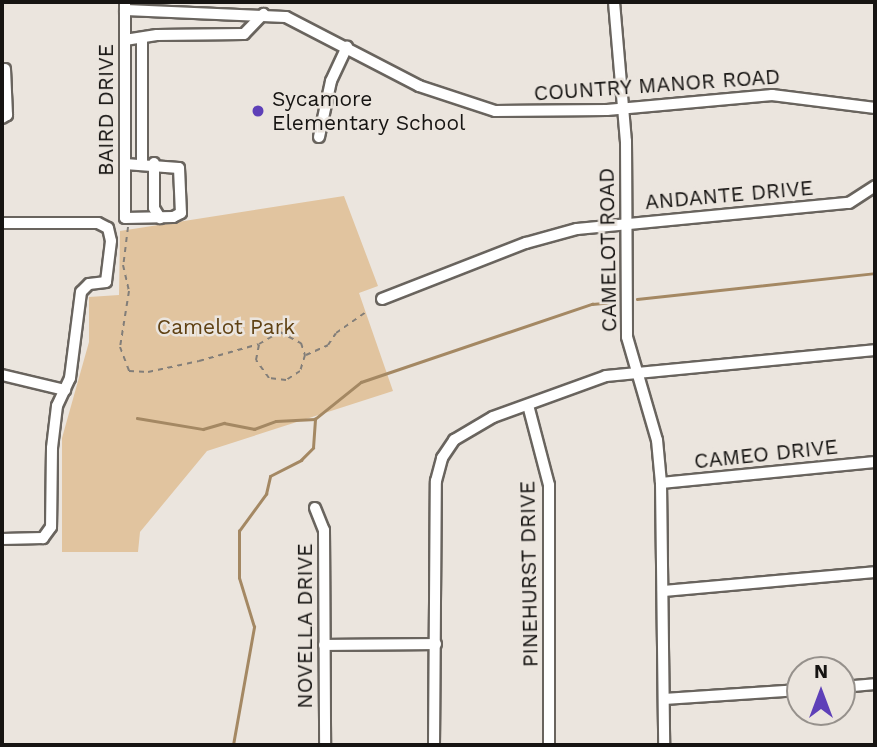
<!DOCTYPE html>
<html>
<head>
<meta charset="utf-8">
<style>
	body { margin:0 }
	#map { position:relative; width:877px; height:747px; overflow:hidden; background:#ebe5de; font-family:"Work Sans",sans-serif }
	div>[style] { position:absolute }
	.green>* { inset:0; background:#e1c49f }
	.stream>* { height:2.5px; margin:-1.25px; padding:0 1.25px; transform-origin:1.25px; border-radius:1.25px; background:#a48863 }
	.path>* { height:2px; margin-top:-1px; transform-origin:0; background:repeating-linear-gradient(90deg,#827e79 0 5px,transparent 0 10px) }
	.roads { filter:drop-shadow(2px 0 #69645e) drop-shadow(-2px 0 #69645e) drop-shadow(0 2px #69645e) drop-shadow(0 -2px #69645e) }
	.minor>* { height:10px; margin:-5px; padding:0 5px; transform-origin:5px; border-radius:5px; background:#fff }
	.dots>* { width:19px; height:19px; translate:-50% -50%; box-sizing:border-box; border:4px solid #ebe5de; border-radius:50% }
	span { translate:-50% -50%; white-space:nowrap; text-align:center; line-height:1.15; -webkit-text-stroke:5px #ebe5de; paint-order:stroke }
	.street-label { font-size:21px; color:#161412 }
	.poi-label { font-size:21px; color:#161412 }
	.left { translate:0 -50%; text-align:left }
	.park-label { font-size:21px; color:#5f4113 }
	.frame { position:absolute; inset:0; border:4px solid #161412; pointer-events:none }
	.north { position:absolute; left:786px; top:656px; width:70px; height:70px; box-sizing:border-box; background:#ebe5de; border:2px solid #96918c; border-radius:50%; rotate:0deg; font-size:19px; font-weight:700; line-height:28px; text-align:center; color:#161412 }
	.north::after { content:''; display:block; margin:auto; width:24px; height:32px; background:#5e40b8; clip-path:polygon(50% 0,100% 100%,50% 72%,0 100%) }
</style>
</head>
<body>
<div id="map">
	<div class="green">
		<i style="clip-path:polygon(344px 196px,378px 286px,359px 293px,393px 391px,207px 451px,140px 532px,138px 552px,62px 552px,62px 438px,89px 342px,89px 297px,119px 295px,120px 231px)"></i>
	</div>
	<div class="stream">
		<i style="left:637px;top:299px;width:239px;rotate:-6.2deg"></i>
		<i style="left:137px;top:418px;width:67px;rotate:9.5deg"></i>
		<i style="left:203px;top:429px;width:22px;rotate:-16deg"></i>
		<i style="left:224px;top:423px;width:31px;rotate:11deg"></i>
		<i style="left:254px;top:429px;width:23px;rotate:-20deg"></i>
		<i style="left:276px;top:421px;width:39px;rotate:-3deg"></i>
		<i style="left:233px;top:745px;width:120px;rotate:-79.9deg"></i>
		<i style="left:254px;top:627px;width:51px;rotate:-107deg"></i>
		<i style="left:239px;top:578px;width:47px;rotate:-90deg"></i>
		<i style="left:239px;top:531px;width:46px;rotate:-53.9deg"></i>
		<i style="left:266px;top:494px;width:18px;rotate:-77deg"></i>
		<i style="left:270px;top:476px;width:35px;rotate:-27deg"></i>
		<i style="left:301px;top:460px;width:17px;rotate:-45deg"></i>
		<i style="left:313px;top:448px;width:29px;rotate:-86deg"></i>
		<i style="left:315px;top:419px;width:59px;rotate:-38.8deg"></i>
		<i style="left:361px;top:382px;width:244px;rotate:-18.7deg"></i>
		<i style="left:592px;top:304px;width:21px;rotate:-5deg"></i>
	</div>
	<div class="path">
		<i style="left:128px;top:227px;width:38px;rotate:97deg"></i>
		<i style="left:123px;top:265px;width:27px;rotate:77deg"></i>
		<i style="left:129px;top:291px;width:57px;rotate:99.1deg"></i>
		<i style="left:120px;top:347px;width:26px;rotate:69deg"></i>
		<i style="left:129px;top:371px;width:19px;rotate:3deg"></i>
		<i style="left:148px;top:372px;width:52px;rotate:-12.2deg"></i>
		<i style="left:199px;top:361px;width:62px;rotate:-15.8deg"></i>
		<i style="left:259px;top:344px;width:24px;rotate:-30deg"></i>
		<i style="left:280px;top:332px;width:24px;rotate:28deg"></i>
		<i style="left:301px;top:343px;width:13px;rotate:72deg"></i>
		<i style="left:305px;top:355px;width:17px;rotate:107deg"></i>
		<i style="left:300px;top:371px;width:17px;rotate:147deg"></i>
		<i style="left:286px;top:380px;width:17px;rotate:-173deg"></i>
		<i style="left:269px;top:378px;width:22px;rotate:-126deg"></i>
		<i style="left:256px;top:360px;width:16px;rotate:-79deg"></i>
		<i style="left:306px;top:355px;width:24px;rotate:-24deg"></i>
		<i style="left:328px;top:345px;width:14px;rotate:-56deg"></i>
		<i style="left:336px;top:333px;width:37px;rotate:-35deg"></i>
	</div>
	<div class="roads">
		<div class="minor">
			<i style="left:614px;top:2px;width:140px;rotate:85.1deg"></i>
			<i style="left:626px;top:141px;width:196px;rotate:89.7deg"></i>
			<i style="left:627px;top:337px;width:107px;rotate:73.8deg"></i>
			<i style="left:657px;top:440px;width:43px;rotate:84.7deg"></i>
			<i style="left:661px;top:483px;width:262px;rotate:89.3deg"></i>
			<i style="left:125px;top:10px;width:161px;rotate:2.5deg"></i>
			<i style="left:286px;top:17px;width:150px;rotate:27.4deg"></i>
			<i style="left:419px;top:86px;width:80px;rotate:18.2deg"></i>
			<i style="left:495px;top:111px;width:112px;rotate:-0.5deg"></i>
			<i style="left:607px;top:110px;width:166px;rotate:-5.2deg"></i>
			<i style="left:772px;top:95px;width:104px;rotate:7.2deg"></i>
			<i style="left:142px;top:38px;width:126px;rotate:90deg"></i>
			<i style="left:125px;top:40px;width:32px;rotate:-9deg"></i>
			<i style="left:157px;top:35px;width:87px;rotate:-0.7deg"></i>
			<i style="left:244px;top:34px;width:28px;rotate:-46deg"></i>
			<i style="left:2px;top:118px;width:6px;rotate:-31deg"></i>
			<i style="left:7px;top:115px;width:46px;rotate:-92.5deg"></i>
			<i style="left:319px;top:137px;width:57px;rotate:-77.9deg"></i>
			<i style="left:331px;top:81px;width:38px;rotate:-65deg"></i>
			<i style="left:154px;top:163px;width:45px;rotate:90deg"></i>
			<i style="left:154px;top:208px;width:12px;rotate:59deg"></i>
			<i style="left:125px;top:164px;width:54px;rotate:4.2deg"></i>
			<i style="left:179px;top:168px;width:45px;rotate:87.5deg"></i>
			<i style="left:181px;top:213px;width:9px;rotate:153deg"></i>
			<i style="left:173px;top:217px;width:48px;rotate:178.8deg"></i>
			<i style="left:125px;top:218px;width:216px;rotate:-90deg"></i>
			<i style="left:2px;top:223px;width:96px"></i>
			<i style="left:98px;top:223px;width:11px;rotate:27deg"></i>
			<i style="left:108px;top:228px;width:13px;rotate:77deg"></i>
			<i style="left:111px;top:241px;width:41px;rotate:97deg"></i>
			<i style="left:106px;top:282px;width:17px;rotate:173deg"></i>
			<i style="left:89px;top:284px;width:11px;rotate:135deg"></i>
			<i style="left:81px;top:292px;width:87px;rotate:97.3deg"></i>
			<i style="left:70px;top:378px;width:31px;rotate:115deg"></i>
			<i style="left:57px;top:406px;width:42px;rotate:96.8deg"></i>
			<i style="left:52px;top:448px;width:79px;rotate:90.7deg"></i>
			<i style="left:51px;top:527px;width:14px;rotate:126deg"></i>
			<i style="left:43px;top:538px;width:41px;rotate:178.6deg"></i>
			<i style="left:382px;top:299px;width:155px;rotate:-21.3deg"></i>
			<i style="left:526px;top:243px;width:53px;rotate:-15.4deg"></i>
			<i style="left:577px;top:229px;width:273px;rotate:-5.5deg"></i>
			<i style="left:849px;top:203px;width:31px;rotate:-33deg"></i>
			<i style="left:2px;top:375px;width:65px;rotate:13.4deg"></i>
			<i style="left:528px;top:405px;width:83px;rotate:75.3deg"></i>
			<i style="left:549px;top:485px;width:260px;rotate:90deg"></i>
			<i style="left:661px;top:483px;width:215px;rotate:-5.6deg"></i>
			<i style="left:315px;top:508px;width:24px;rotate:68deg"></i>
			<i style="left:324px;top:530px;width:215px;rotate:89.7deg"></i>
			<i style="left:663px;top:591px;width:213px;rotate:-5.1deg"></i>
			<i style="left:324px;top:645px;width:112px;rotate:-0.5deg"></i>
			<i style="left:842px;top:687px;width:33px;rotate:-5deg"></i>
			<i style="left:664px;top:699px;width:136px;rotate:-3.8deg"></i>
			<i style="left:434px;top:745px;width:264px;rotate:-89.6deg"></i>
			<i style="left:436px;top:481px;width:24px;rotate:-75deg"></i>
			<i style="left:442px;top:458px;width:22px;rotate:-56deg"></i>
			<i style="left:454px;top:440px;width:45px;rotate:-30.5deg"></i>
			<i style="left:493px;top:417px;width:120px;rotate:-19.9deg"></i>
			<i style="left:606px;top:376px;width:270px;rotate:-5.5deg"></i>
		</div>
	</div>
	<div class="dots">
		<i style="left:258px;top:111px;background:#5e40b8"></i>
	</div>
	<div class="street-label">
		<span style="left:657px;top:85px;rotate:-4deg">COUNTRY MANOR ROAD</span>
		<span style="left:106px;top:110px;rotate:-90deg">BAIRD DRIVE</span>
		<span style="left:729px;top:195px;rotate:-5deg">ANDANTE DRIVE</span>
		<span style="left:608px;top:250px;rotate:-91deg">CAMELOT ROAD</span>
		<span style="left:766px;top:454px;rotate:-6deg">CAMEO DRIVE</span>
		<span style="left:529px;top:574px;rotate:-91deg">PINEHURST DRIVE</span>
		<span style="left:305px;top:626px;rotate:-90deg">NOVELLA DRIVE</span>
	</div>
	<div class="poi-label">
		<span class="left" style="left:272px;top:111px">Sycamore<br>Elementary School</span>
	</div>
	<div class="park-label">
		<span style="left:226px;top:327px">Camelot Park</span>
	</div>
	<div class="frame"></div>
	<div class="north">N</div>
</div>
</body>
</html>
